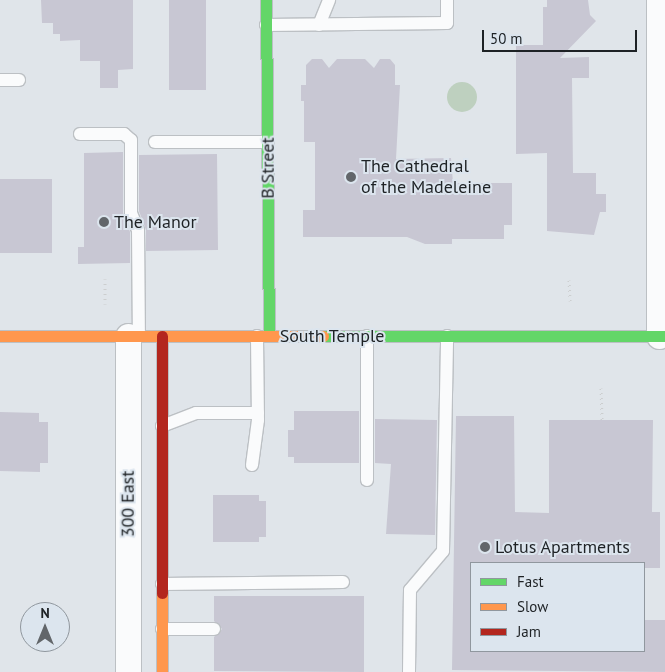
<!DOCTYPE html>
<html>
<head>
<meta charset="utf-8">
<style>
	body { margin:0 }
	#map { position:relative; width:665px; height:672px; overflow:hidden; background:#e0e5ea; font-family:"PT Sans",sans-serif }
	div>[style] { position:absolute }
	.green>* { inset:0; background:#bed0bf }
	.round { border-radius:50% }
	.building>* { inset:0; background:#c8c7d3; transform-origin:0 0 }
	.path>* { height:3px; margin-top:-1.5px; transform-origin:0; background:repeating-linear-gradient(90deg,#cccecf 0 1px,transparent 0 5px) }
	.roads { filter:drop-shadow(1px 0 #bcc0c4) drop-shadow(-1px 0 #bcc0c4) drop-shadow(0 1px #bcc0c4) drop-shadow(0 -1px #bcc0c4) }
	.lane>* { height:12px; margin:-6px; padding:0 6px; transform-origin:6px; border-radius:6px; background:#fafbfc }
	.street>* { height:25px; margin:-12.5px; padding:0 12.5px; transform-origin:12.5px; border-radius:12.5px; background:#fafbfc }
	.fast>* { height:11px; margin:-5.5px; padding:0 5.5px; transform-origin:5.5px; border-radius:5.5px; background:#63d668 }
	.slow>* { height:11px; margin:-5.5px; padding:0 5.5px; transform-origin:5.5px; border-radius:5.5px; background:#ff974d }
	.jam>* { height:11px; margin:-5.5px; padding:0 5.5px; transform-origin:5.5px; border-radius:5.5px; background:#b3261e }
	.dots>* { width:14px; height:14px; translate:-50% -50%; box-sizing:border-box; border:2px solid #dce5ee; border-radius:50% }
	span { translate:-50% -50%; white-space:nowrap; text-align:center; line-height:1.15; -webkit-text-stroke:4px #dce5ee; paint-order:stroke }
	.poi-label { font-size:18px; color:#1e2225 }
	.left { translate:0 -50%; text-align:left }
	.street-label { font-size:18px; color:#1e2225 }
	.legend { position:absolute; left:470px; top:562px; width:175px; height:90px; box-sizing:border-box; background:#dce5ee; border:1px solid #90979e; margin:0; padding:6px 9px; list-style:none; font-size:15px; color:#1e2225 }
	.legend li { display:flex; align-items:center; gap:10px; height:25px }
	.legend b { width:25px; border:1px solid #90979e }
	.north { position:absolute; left:20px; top:602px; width:50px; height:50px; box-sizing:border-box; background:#dce5ee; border:1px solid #90979e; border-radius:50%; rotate:0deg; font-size:14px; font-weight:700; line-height:20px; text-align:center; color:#1e2225 }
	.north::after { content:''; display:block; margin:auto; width:18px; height:22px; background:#62666a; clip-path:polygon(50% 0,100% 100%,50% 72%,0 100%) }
	.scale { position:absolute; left:482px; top:30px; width:155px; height:22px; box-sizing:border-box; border:2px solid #1e2225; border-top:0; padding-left:6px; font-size:15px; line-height:18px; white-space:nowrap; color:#1e2225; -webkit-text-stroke:4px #dce5ee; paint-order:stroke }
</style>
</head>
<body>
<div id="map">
	<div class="green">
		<i class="round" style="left:447px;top:82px;width:30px;height:30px"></i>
	</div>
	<div class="building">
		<i style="clip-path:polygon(41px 0,133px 0,133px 69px,118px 70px,118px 88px,100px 88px,100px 61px,80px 61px,80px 40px,60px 41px,60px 34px,53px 34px,53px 23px,42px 23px)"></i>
		<i style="left:169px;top:0;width:37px;height:90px"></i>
		<i style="clip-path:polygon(547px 0,588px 0,590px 15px,596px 21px,560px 58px,589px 57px,589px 78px,572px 78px,573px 173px,596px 173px,596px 194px,606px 194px,606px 212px,600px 212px,594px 235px,547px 231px,547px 153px,516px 154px,516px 45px,543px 45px,543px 7px,547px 7px)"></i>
		<i style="clip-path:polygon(312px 59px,322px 59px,329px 68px,337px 59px,365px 59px,374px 68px,380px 59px,390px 59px,395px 65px,395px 85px,400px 85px,396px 159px,451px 158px,453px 183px,512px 183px,512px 225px,504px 225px,504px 239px,452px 239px,452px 244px,425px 244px,407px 237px,303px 237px,303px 210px,315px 210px,315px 142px,304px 142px,304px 101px,301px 101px,301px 85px,306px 85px,306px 65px)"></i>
		<i style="clip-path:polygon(123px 152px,123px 213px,130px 232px,130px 263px,78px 264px,78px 247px,84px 247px,84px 153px)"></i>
		<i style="clip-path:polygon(217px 154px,218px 250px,146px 251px,146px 230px,139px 211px,139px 155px)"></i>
		<i style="left:0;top:179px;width:52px;height:74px"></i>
		<i style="clip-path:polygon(294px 411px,359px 411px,359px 463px,294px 463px,294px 457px,288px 457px,288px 430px,294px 430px)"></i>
		<i style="clip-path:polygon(0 412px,39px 413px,39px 422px,48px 422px,48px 463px,40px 463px,40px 472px,0 471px)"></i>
		<i style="clip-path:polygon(456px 416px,514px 416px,515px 512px,549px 513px,549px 420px,653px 420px,652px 512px,660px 512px,660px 568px,644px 568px,644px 563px,471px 563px,471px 651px,644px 651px,644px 620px,665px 620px,665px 672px,452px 670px)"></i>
		<i style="clip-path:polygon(375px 419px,437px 420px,435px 535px,386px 534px,391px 464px,375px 463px)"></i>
		<i style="clip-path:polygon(213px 495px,259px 495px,259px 501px,266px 501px,266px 537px,259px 537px,259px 542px,213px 542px)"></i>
		<i style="clip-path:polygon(214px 596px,364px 596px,364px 672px,214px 671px,214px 637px,222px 629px,214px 621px)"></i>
	</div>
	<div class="path">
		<i style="left:105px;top:279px;width:25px;rotate:90deg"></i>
		<i style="left:569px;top:280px;width:21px;rotate:87deg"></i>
		<i style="left:601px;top:388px;width:32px;rotate:88deg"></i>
	</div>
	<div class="roads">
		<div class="lane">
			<i style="left:266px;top:25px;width:181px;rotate:-0.6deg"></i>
			<i style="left:447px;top:23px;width:23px;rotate:-90deg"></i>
			<i style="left:319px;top:25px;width:27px;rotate:-68deg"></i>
			<i style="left:0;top:80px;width:19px"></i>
			<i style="left:80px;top:134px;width:44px"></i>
			<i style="left:124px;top:134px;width:9px;rotate:41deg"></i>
			<i style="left:131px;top:140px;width:73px;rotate:90deg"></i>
			<i style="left:131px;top:213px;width:18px;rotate:68deg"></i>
			<i style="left:138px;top:230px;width:106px;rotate:89.5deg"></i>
			<i style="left:155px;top:142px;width:113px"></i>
			<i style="left:367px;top:336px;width:144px;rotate:90deg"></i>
			<i style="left:162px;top:426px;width:36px;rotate:-21deg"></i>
			<i style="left:196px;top:413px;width:62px"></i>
			<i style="left:252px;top:465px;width:45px;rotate:-82.4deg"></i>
			<i style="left:258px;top:420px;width:84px;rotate:-90.7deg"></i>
			<i style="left:162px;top:584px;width:181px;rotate:-0.6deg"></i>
			<i style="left:162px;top:629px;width:52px"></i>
			<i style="left:409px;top:672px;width:82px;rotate:-89.3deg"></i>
			<i style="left:410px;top:590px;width:51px;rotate:-49.8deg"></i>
			<i style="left:443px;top:551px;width:215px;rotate:-88.9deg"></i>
		</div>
		<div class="street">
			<i style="left:659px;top:0;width:336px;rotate:90deg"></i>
			<i style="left:128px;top:336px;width:336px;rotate:90deg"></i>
		</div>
		<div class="fast">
			<i style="left:266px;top:0;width:336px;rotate:89.5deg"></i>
			<i style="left:323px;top:336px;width:342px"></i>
		</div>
		<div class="slow">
			<i style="left:0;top:336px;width:323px"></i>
			<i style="left:162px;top:593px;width:79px;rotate:90deg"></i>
		</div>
		<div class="jam">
			<i style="left:162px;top:336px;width:257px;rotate:90deg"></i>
		</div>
	</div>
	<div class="dots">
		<i style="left:351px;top:177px;background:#62666a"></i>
		<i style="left:104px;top:222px;background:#62666a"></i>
		<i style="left:485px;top:547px;background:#62666a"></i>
	</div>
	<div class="poi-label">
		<span class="left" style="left:361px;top:177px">The Cathedral<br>of the Madeleine</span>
		<span class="left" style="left:114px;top:222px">The Manor</span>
		<span class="left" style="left:495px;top:547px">Lotus Apartments</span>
	</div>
	<div class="street-label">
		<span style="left:268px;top:168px;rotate:-90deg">B Street</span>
		<span style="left:332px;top:336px">South Temple</span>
		<span style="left:128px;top:504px;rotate:-90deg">300 East</span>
	</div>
	<ul class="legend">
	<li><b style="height:6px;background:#63d668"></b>Fast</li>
	<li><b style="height:6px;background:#ff974d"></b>Slow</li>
	<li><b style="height:6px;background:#b3261e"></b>Jam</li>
	</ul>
	<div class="north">N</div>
	<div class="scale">50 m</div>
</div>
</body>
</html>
